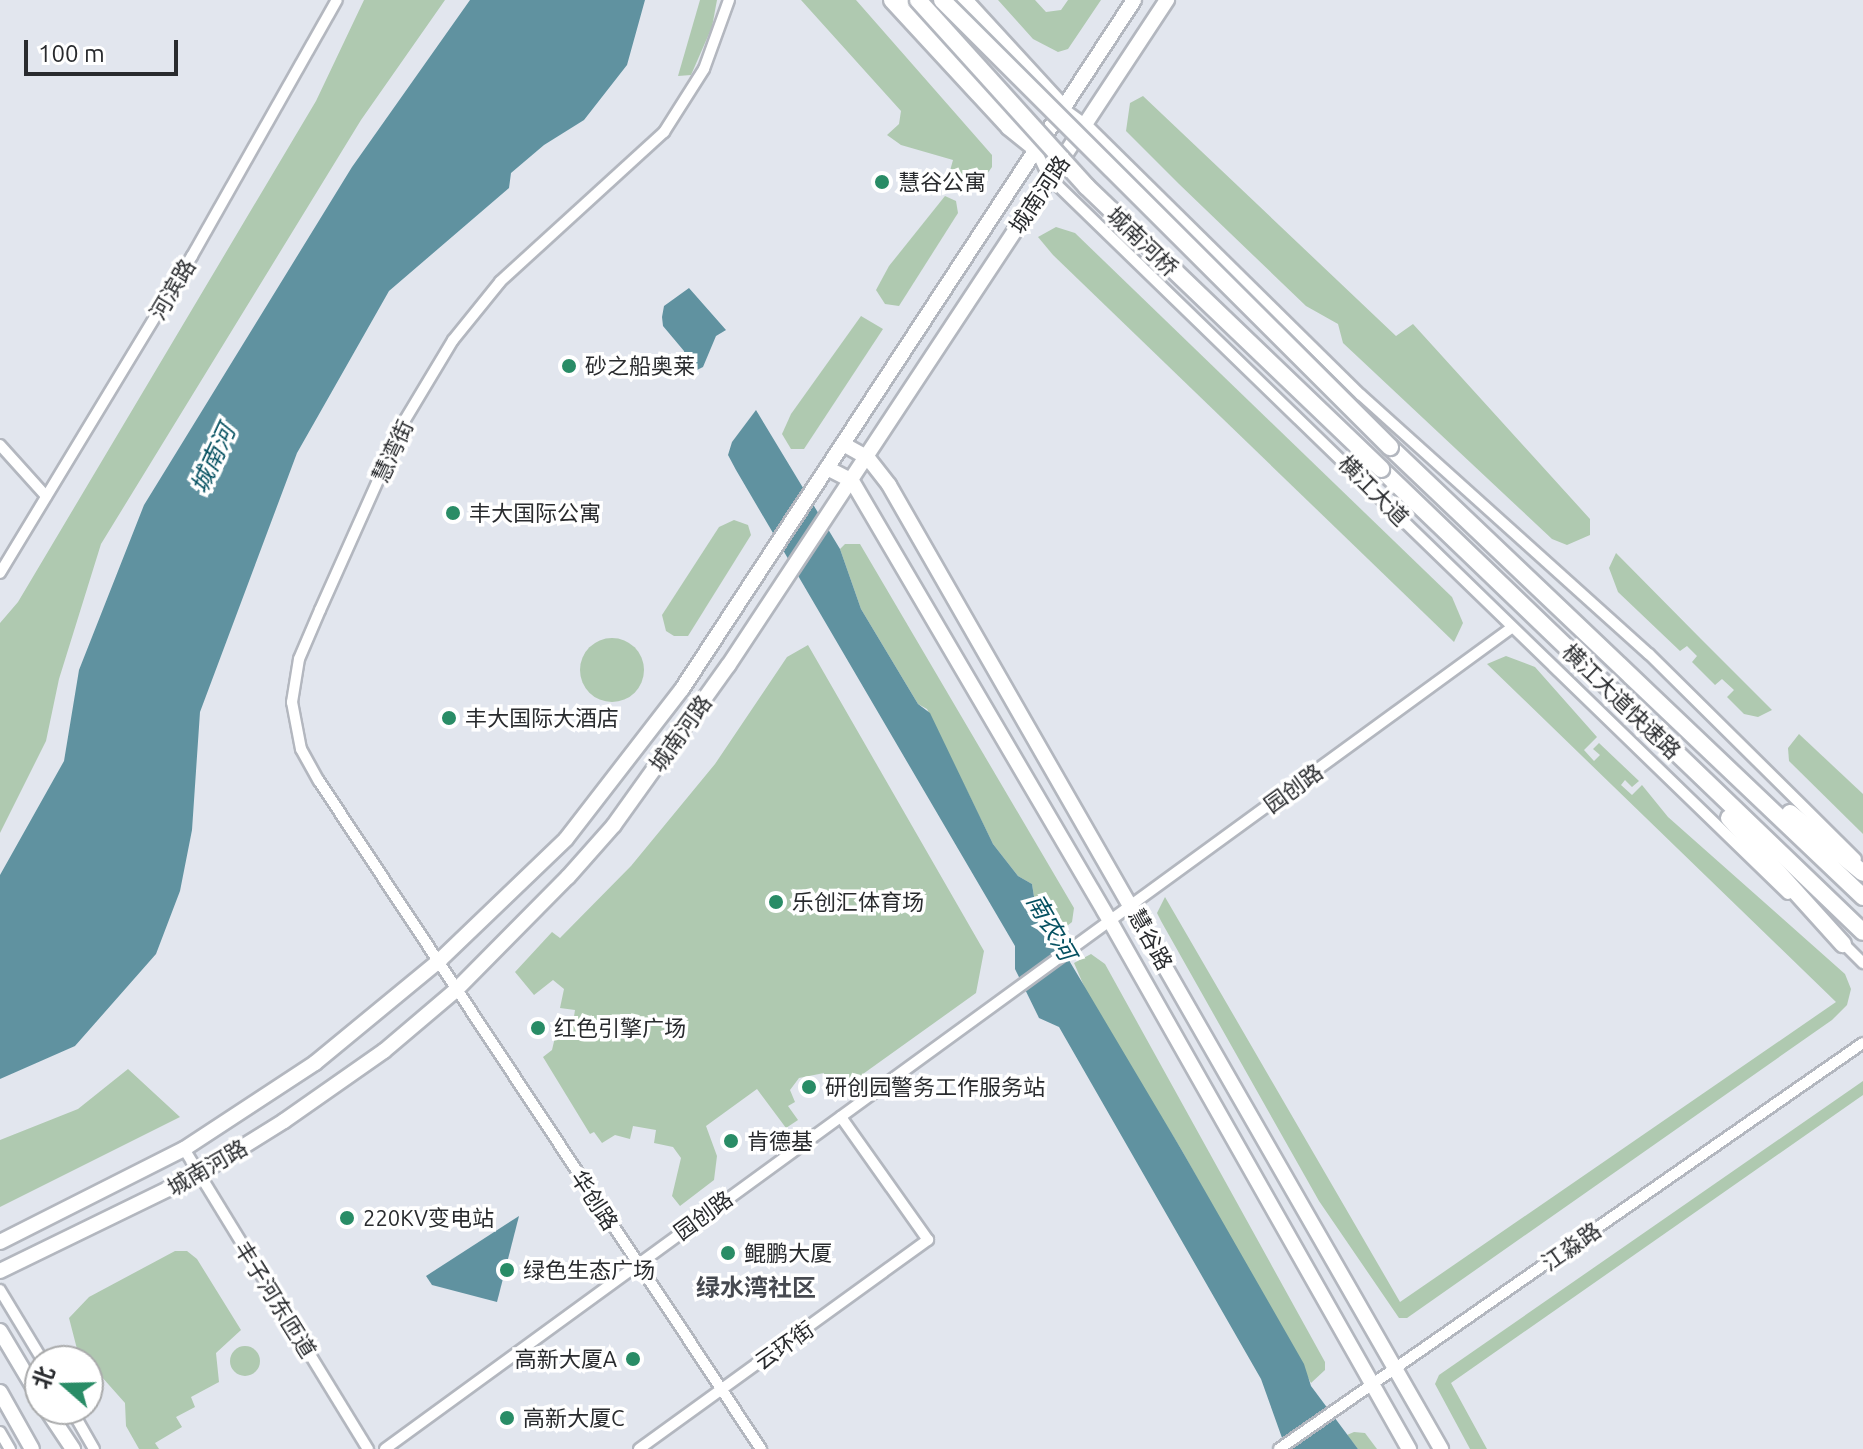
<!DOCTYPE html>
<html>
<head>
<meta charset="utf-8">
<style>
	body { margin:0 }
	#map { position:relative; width:1863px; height:1449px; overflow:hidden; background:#e2e6ee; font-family:Ubuntu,"Noto Sans SC",sans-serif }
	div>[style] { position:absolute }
	.green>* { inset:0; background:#afc9b0 }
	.round { border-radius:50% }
	.water>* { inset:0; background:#6092a0 }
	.roads { filter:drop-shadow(2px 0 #b3b7bf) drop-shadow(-2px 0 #b3b7bf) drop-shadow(0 2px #b3b7bf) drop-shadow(0 -2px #b3b7bf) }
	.minor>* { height:10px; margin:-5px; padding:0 5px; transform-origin:5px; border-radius:5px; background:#fff }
	.major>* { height:14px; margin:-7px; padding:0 7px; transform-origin:7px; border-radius:7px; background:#fff }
	.highway>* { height:16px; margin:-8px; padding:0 8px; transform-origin:8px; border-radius:8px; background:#fff }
	.bridges { filter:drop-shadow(2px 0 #b3b7bf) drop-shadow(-2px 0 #b3b7bf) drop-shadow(0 2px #b3b7bf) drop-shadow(0 -2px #b3b7bf) }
	.highway-bridge>* { height:16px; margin:-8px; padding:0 8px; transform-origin:8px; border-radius:8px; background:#fff }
	.dots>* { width:22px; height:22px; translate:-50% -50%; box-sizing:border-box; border:4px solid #fff; border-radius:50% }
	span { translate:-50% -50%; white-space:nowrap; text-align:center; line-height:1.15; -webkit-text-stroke:7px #fff; paint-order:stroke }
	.poi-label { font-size:22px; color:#292b2e }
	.left { translate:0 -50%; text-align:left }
	.right { translate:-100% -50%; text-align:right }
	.street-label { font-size:22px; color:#292b2e }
	.water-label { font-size:24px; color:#065161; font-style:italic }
	.neighbourhood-label { font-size:24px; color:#474a51; font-weight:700 }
	.north { position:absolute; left:24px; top:1345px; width:80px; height:80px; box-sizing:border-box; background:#fff; border:2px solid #a9aaab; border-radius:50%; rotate:290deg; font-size:22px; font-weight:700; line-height:32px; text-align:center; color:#292b2e }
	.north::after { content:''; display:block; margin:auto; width:28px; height:36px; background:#298c66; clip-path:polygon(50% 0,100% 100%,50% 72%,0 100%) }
	.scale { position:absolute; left:24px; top:40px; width:154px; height:36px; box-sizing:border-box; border:4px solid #292b2e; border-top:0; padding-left:10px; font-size:24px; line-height:28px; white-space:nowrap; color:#292b2e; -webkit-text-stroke:6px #fff; paint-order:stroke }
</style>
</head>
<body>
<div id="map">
	<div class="green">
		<i style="clip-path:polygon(364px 0,445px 0,361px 120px,101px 544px,59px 679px,46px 741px,0 833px,0 623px,18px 602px,316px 101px)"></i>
		<i style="clip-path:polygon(700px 0,717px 0,712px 27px,691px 75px,678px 76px)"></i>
		<i style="clip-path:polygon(801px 0,856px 0,992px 155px,992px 167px,975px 191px,948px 178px,953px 160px,901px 145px,887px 135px,899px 124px,901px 111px)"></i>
		<i style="clip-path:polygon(998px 0,1035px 0,1046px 12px,1061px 10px,1068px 0,1101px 0,1068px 49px,1058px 52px,1033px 39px)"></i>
		<i style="clip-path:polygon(1143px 96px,1396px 336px,1413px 324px,1590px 519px,1590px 535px,1567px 545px,1552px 539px,1343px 343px,1338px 324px,1306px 306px,1179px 184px,1126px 131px,1130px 103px)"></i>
		<i style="clip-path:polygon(945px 196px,956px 201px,958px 213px,899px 306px,885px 304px,876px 290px,889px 266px)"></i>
		<i style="clip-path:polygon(1056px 227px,1075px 233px,1452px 597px,1463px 623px,1454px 642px,1053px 255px,1038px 237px)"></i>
		<i style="clip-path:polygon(861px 316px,883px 329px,804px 449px,791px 449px,782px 434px,791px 414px)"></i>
		<i style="clip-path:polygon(734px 520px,748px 525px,751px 535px,688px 636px,674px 636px,666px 631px,662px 615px,719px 527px)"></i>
		<i style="clip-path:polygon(845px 544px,860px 544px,1074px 908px,1072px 922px,1056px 935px,1035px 903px,1032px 884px,1018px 876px,993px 844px,927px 709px,918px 704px,861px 609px,840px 549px)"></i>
		<i style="clip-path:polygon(1616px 553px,1701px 639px,1772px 710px,1758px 717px,1744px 714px,1727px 697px,1734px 690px,1722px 679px,1715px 685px,1692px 662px,1697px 656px,1687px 646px,1680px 651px,1618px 592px,1609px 568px)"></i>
		<i class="round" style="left:580px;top:638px;width:64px;height:64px"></i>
		<i style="clip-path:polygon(808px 645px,984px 951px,976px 993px,828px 1099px,824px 1073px,799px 1078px,790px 1090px,795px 1102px,788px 1106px,798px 1120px,786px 1128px,757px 1089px,706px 1126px,717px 1156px,714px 1180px,680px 1206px,672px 1196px,681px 1158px,673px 1147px,654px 1143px,656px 1130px,633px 1126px,630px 1139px,615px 1135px,602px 1143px,594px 1132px,590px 1134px,543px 1057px,552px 1050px,556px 1033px,571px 1036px,575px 1010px,560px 1008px,564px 989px,553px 980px,534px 995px,515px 972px,552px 932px,560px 938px,631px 866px,715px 764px,787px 657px)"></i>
		<i style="clip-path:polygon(1506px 656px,1535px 667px,1597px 737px,1584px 750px,1594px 761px,1600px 755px,1593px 749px,1599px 743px,1639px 781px,1632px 787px,1625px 780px,1621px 785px,1632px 795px,1642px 785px,1668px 817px,1845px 974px,1851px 989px,1847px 1005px,1832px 1020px,1407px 1318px,1399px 1318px,1319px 1201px,1161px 921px,1157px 913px,1165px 897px,1400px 1302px,1836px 1002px,1487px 664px)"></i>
		<i style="clip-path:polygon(1799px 734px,1863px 794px,1863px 834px,1789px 761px,1788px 748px)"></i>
		<i style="clip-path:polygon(1091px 954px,1105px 964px,1325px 1362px,1325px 1370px,1311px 1383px,1181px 1149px,1093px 1007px,1074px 963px)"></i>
		<i style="clip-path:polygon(128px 1069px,180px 1117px,0 1207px,0 1140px,78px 1109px)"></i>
		<i style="clip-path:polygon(1863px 1081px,1863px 1095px,1451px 1383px,1487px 1449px,1470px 1449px,1435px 1384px,1439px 1375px)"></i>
		<i style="clip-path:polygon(175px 1251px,187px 1251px,197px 1259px,241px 1330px,216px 1353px,219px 1382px,191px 1397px,195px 1407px,176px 1417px,182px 1427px,155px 1443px,159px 1449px,139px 1449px,126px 1426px,125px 1403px,77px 1349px,69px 1318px,89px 1297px)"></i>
		<i class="round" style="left:230px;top:1346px;width:30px;height:30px"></i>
		<i style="clip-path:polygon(1354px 1432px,1365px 1433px,1377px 1449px,1358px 1449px,1347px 1435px)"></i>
	</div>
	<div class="water">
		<i style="clip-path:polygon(470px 0,645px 0,627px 65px,584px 120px,544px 145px,511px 173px,509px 188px,389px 291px,297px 453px,200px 712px,192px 830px,180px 891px,156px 954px,75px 1046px,0 1079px,0 875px,64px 761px,79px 670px,144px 505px,352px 167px)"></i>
		<i style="clip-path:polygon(689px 288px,726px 330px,716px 336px,703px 367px,687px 375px,684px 351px,663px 326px,662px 317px,664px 306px)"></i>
		<i style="clip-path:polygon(756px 410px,840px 549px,861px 609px,918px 704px,930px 713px,993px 844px,1018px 876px,1032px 884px,1035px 903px,1181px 1149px,1304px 1364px,1311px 1386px,1358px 1449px,1286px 1449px,1261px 1379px,1059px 1027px,1039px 1018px,1015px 969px,1015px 946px,736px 470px,728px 455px,732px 442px)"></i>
		<i style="clip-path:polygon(519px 1216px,497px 1302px,432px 1285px,426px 1276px)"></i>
	</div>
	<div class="roads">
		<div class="minor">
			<i style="left:729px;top:0;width:73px;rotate:109.9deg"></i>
			<i style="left:704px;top:69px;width:75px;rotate:122.4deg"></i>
			<i style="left:664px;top:132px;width:222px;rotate:137.6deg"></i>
			<i style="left:500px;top:282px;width:75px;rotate:129deg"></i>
			<i style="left:453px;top:340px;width:93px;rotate:121deg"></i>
			<i style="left:405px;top:420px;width:208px;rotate:114.1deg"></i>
			<i style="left:320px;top:610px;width:53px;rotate:113.2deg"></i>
			<i style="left:299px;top:659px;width:44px;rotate:99.2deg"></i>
			<i style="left:292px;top:702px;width:48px;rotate:79.2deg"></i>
			<i style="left:301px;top:749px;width:37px;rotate:61deg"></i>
			<i style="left:319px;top:781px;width:801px;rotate:56.51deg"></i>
			<i style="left:905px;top:0;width:180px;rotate:48.2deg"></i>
			<i style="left:954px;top:0;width:19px;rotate:47deg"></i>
			<i style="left:1060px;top:106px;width:34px;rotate:36deg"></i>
			<i style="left:1088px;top:126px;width:383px;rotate:44.6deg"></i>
			<i style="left:1361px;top:395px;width:387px;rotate:42deg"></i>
			<i style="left:1649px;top:654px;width:291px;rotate:44.7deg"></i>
			<i style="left:1034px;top:146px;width:33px;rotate:65deg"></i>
			<i style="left:1048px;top:176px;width:1031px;rotate:44.14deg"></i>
			<i style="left:0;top:445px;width:69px;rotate:48deg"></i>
			<i style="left:0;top:573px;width:371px;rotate:-58.8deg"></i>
			<i style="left:192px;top:256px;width:294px;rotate:-60.5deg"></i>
			<i style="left:1842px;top:942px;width:30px;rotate:45deg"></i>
			<i style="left:184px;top:1149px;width:352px;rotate:58.5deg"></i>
			<i style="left:0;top:1290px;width:83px;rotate:58.8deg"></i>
			<i style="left:71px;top:1409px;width:46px;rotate:60.1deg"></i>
			<i style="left:0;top:1432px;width:20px;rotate:60deg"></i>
			<i style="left:385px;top:1449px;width:1392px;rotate:-36.09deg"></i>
			<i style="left:639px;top:1449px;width:357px;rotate:-35.9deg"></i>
			<i style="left:928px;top:1240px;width:151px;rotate:-125.3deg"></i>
			<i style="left:1279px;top:1449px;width:711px;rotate:-34.81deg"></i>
		</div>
		<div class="major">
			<i style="left:843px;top:444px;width:29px;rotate:29deg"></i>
			<i style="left:868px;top:458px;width:34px;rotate:52deg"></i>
			<i style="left:889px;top:485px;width:1111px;rotate:60.2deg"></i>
			<i style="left:827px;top:468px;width:28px;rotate:27deg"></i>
			<i style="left:852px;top:481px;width:510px;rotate:59.61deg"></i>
			<i style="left:1110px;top:921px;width:607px;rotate:60.48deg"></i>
			<i style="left:0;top:1242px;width:206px;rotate:-26.8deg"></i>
			<i style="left:184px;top:1149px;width:157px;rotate:-33.3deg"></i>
			<i style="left:315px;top:1063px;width:163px;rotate:-39.5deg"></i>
			<i style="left:441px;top:959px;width:173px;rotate:-43.8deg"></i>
			<i style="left:566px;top:839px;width:190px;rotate:-52.3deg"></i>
			<i style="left:682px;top:689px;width:824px;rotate:-56.73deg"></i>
			<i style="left:0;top:1271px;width:221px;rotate:-26deg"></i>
			<i style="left:199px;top:1174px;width:100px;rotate:-31.9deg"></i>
			<i style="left:284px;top:1121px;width:122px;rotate:-35deg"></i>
			<i style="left:384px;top:1051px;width:96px;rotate:-40.3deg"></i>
			<i style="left:457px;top:989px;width:158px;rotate:-45.3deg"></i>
			<i style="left:568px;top:877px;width:69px;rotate:-48.5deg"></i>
			<i style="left:614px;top:825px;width:196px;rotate:-54.4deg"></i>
			<i style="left:728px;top:666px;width:798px;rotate:-56.61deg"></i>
			<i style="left:0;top:1331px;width:78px;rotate:59.2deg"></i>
			<i style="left:0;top:1392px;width:65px;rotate:60.7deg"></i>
			<i style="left:47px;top:1410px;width:47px;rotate:56.3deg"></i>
		</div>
		<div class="highway">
			<i style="left:892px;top:0;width:173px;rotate:47.3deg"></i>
			<i style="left:1009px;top:127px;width:36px;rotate:39deg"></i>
			<i style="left:964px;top:0;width:147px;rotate:47.5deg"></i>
			<i style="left:1390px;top:447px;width:653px;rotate:43.57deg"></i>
			<i style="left:1381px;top:469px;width:668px;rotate:43.85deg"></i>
			<i style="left:1790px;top:813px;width:94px;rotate:39.4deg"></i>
			<i style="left:1729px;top:818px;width:170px;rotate:47.9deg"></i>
		</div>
	</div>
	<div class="bridges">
		<div class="highway-bridge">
			<i style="left:918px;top:0;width:251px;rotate:47.9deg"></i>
			<i style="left:1086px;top:186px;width:409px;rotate:43.8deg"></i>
			<i style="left:942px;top:0;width:633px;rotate:44.94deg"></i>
		</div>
	</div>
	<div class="dots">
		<i style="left:882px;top:182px;background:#298c66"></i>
		<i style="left:569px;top:366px;background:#298c66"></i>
		<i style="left:453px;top:513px;background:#298c66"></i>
		<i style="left:449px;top:718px;background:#298c66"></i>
		<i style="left:776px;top:902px;background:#298c66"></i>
		<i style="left:538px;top:1028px;background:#298c66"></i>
		<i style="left:809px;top:1087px;background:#298c66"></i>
		<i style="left:731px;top:1141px;background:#298c66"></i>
		<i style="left:347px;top:1218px;background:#298c66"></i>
		<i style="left:728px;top:1253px;background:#298c66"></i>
		<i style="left:507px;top:1270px;background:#298c66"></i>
		<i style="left:633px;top:1359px;background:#298c66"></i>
		<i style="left:507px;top:1418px;background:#298c66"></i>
	</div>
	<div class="poi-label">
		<span class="left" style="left:898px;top:182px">慧谷公寓</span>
		<span class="left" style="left:585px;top:366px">砂之船奥莱</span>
		<span class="left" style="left:469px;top:513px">丰大国际公寓</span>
		<span class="left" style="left:465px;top:718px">丰大国际大酒店</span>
		<span class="left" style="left:792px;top:902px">乐创汇体育场</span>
		<span class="left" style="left:554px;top:1028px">红色引擎广场</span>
		<span class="left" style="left:825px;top:1087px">研创园警务工作服务站</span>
		<span class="left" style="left:747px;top:1141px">肯德基</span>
		<span class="left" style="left:363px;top:1218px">220KV变电站</span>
		<span class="left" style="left:744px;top:1253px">鲲鹏大厦</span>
		<span class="left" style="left:523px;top:1270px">绿色生态广场</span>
		<span class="right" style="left:617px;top:1359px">高新大厦A</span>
		<span class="left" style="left:523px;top:1418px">高新大厦C</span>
	</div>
	<div class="street-label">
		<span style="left:1039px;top:194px;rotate:-56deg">城南河路</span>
		<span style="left:1143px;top:241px;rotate:44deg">城南河桥</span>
		<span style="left:172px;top:289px;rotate:-59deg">河滨路</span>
		<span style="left:392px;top:451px;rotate:-65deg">慧湾街</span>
		<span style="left:1374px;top:490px;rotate:45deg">横江大道</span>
		<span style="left:1622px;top:701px;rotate:44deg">横江大道快速路</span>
		<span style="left:680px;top:733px;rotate:-54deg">城南河路</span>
		<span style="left:1293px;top:788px;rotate:-36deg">园创路</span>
		<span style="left:1151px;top:939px;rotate:61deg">慧谷路</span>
		<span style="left:207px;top:1167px;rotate:-30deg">城南河路</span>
		<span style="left:595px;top:1200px;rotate:57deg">华创路</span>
		<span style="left:703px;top:1215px;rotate:-36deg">园创路</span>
		<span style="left:1571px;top:1246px;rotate:-35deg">江淼路</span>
		<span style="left:276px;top:1299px;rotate:58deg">丰子河东匝道</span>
		<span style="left:784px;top:1345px;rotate:-35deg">云环街</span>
	</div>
	<div class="water-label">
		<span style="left:213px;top:459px;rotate:-65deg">城南河</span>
		<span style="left:1051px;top:927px;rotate:60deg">南农河</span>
	</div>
	<div class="neighbourhood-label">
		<span style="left:756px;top:1288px">绿水湾社区</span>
	</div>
	<div class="north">北</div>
	<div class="scale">100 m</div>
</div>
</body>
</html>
